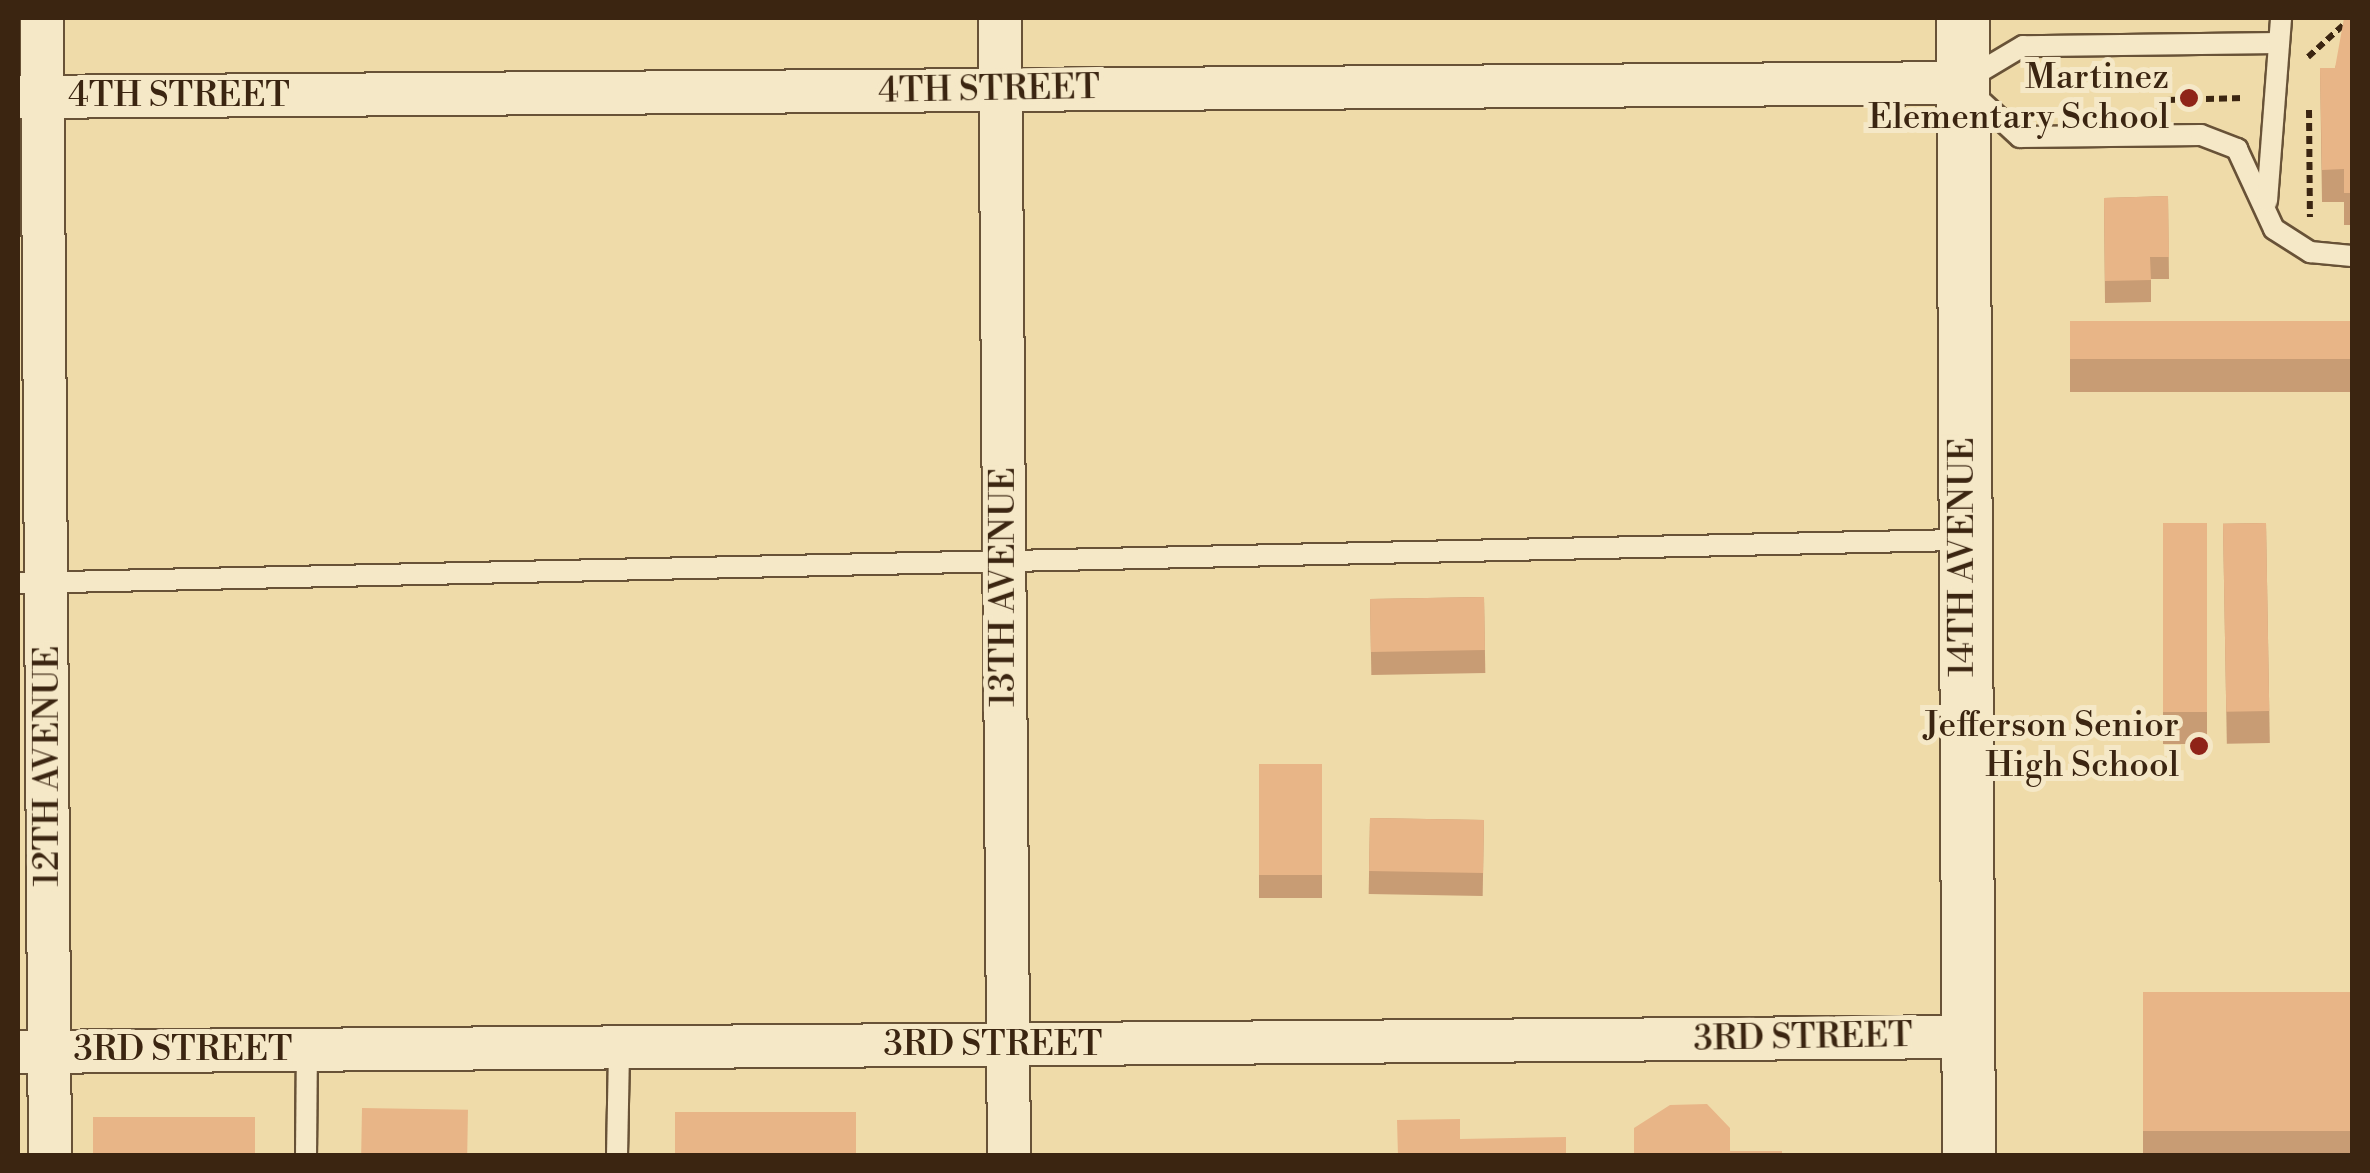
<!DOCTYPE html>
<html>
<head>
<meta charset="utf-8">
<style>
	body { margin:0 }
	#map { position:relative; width:2370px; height:1173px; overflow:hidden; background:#efdba9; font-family:"Libre Bodoni",serif }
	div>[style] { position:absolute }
	.path>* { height:6px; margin-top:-3px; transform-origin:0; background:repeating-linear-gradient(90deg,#3b2511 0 8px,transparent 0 13px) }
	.roads { filter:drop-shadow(2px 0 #685237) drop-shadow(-2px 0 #685237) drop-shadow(0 2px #685237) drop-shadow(0 -2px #685237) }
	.service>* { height:20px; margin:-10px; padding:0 10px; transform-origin:10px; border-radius:10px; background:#f5e8c7 }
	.minor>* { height:42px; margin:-21px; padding:0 21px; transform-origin:21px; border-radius:21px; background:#f5e8c7 }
	.tertiary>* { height:52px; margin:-26px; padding:0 26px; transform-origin:26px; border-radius:26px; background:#f5e8c7 }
	.wall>* { inset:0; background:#c89c74; transform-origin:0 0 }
	.building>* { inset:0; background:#e8b587; transform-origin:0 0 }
	.dots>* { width:28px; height:28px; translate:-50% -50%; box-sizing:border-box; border:5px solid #f5e8c7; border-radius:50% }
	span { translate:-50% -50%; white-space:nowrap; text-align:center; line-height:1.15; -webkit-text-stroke:10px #f5e8c7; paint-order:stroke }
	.poi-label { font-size:35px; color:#3b2511 }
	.right { translate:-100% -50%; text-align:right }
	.street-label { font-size:35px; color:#3b2511 }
	.frame { position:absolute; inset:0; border:20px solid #3b2511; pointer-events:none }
</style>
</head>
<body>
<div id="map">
	<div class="path">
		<i style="left:2308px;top:57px;width:58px;rotate:-42.2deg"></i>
		<i style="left:2167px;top:100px;width:77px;rotate:-1.5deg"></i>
		<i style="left:2309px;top:110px;width:107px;rotate:89.5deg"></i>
	</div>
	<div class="roads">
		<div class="service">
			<i style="left:2279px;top:43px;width:256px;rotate:179.3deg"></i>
			<i style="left:2023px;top:46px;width:72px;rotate:149.2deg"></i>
			<i style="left:1961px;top:83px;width:80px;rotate:42.5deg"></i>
			<i style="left:2020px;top:137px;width:181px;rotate:-0.6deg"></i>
			<i style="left:2201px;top:135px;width:39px;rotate:21deg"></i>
			<i style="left:2237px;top:149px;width:88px;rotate:65.2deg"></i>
			<i style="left:2274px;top:229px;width:43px;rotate:32.6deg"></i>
			<i style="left:2310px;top:252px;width:42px;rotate:5.4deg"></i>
			<i style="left:2267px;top:201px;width:184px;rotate:-85.6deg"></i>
			<i style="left:18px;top:583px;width:1944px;rotate:-1.27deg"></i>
			<i style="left:306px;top:1156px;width:107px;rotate:-89.5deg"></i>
			<i style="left:617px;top:1156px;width:109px;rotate:-88.9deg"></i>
		</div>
		<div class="minor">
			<i style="left:42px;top:18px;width:1138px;rotate:89.6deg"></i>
			<i style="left:1000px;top:18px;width:1138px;rotate:89.55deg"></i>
			<i style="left:18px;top:97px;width:1943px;rotate:-0.41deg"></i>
			<i style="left:18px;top:1052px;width:1950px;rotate:-0.44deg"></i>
		</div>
		<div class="tertiary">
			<i style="left:1963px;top:18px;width:1138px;rotate:89.7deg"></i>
		</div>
	</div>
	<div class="wall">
		<i style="clip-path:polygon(2352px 18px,2352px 225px,2344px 225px,2344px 202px,2322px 202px,2320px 68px,2335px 68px)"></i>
		<i style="clip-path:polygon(2168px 196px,2169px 279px,2151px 279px,2151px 302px,2105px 303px,2104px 198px)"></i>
		<i style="left:2352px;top:321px;width:71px;height:282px;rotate:90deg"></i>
		<i style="left:2207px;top:523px;width:221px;height:44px;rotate:90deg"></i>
		<i style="left:2266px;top:523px;width:220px;height:43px;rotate:89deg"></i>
		<i style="left:1484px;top:597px;width:76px;height:114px;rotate:89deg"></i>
		<i style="left:1322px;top:764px;width:134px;height:63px;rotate:90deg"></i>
		<i style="left:1370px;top:818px;width:114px;height:76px;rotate:1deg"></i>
		<i style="left:2352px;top:992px;width:164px;height:209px;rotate:90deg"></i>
	</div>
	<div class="building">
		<i style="clip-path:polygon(2344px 18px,2352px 18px,2352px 193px,2344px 193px,2344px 169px,2322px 170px,2320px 68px,2335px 68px)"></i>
		<i style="clip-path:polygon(2168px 196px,2169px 257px,2150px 257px,2151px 280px,2105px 281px,2104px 198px)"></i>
		<i style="left:2352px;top:321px;width:38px;height:282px;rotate:90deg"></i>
		<i style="left:2207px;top:523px;width:189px;height:44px;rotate:90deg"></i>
		<i style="left:2266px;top:523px;width:188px;height:43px;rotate:89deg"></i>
		<i style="left:1484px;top:597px;width:53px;height:114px;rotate:89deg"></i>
		<i style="left:1322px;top:764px;width:111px;height:63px;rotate:90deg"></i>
		<i style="left:1370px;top:818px;width:114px;height:53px;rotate:1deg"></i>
		<i style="left:2352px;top:992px;width:139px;height:209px;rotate:90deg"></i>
		<i style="clip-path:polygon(1707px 1104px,1730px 1128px,1730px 1151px,1782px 1151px,1782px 1156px,1634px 1156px,1634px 1128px,1670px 1105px)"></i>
		<i style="left:362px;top:1108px;width:106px;height:48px;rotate:1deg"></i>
		<i style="left:856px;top:1112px;width:44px;height:181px;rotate:90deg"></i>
		<i style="left:255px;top:1117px;width:39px;height:162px;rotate:90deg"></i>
		<i style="clip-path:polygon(1460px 1119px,1460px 1139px,1566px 1137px,1566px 1156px,1398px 1156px,1397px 1120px)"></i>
	</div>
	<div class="dots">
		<i style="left:2189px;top:98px;background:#8f2418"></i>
		<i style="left:2199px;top:746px;background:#8f2418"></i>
	</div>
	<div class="poi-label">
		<span class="right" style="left:2169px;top:98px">Martinez<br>Elementary School</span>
		<span class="right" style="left:2179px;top:746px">Jefferson Senior<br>High School</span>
	</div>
	<div class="street-label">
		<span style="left:989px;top:90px;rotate:-1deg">4TH STREET</span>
		<span style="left:179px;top:96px">4TH STREET</span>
		<span style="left:1963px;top:557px;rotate:-90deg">14TH AVENUE</span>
		<span style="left:1004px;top:587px;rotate:-90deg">13TH AVENUE</span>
		<span style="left:48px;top:766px;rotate:-90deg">12TH AVENUE</span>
		<span style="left:1803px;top:1038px;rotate:-1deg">3RD STREET</span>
		<span style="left:993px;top:1045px">3RD STREET</span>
		<span style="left:183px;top:1050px">3RD STREET</span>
	</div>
	<div class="frame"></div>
</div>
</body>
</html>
